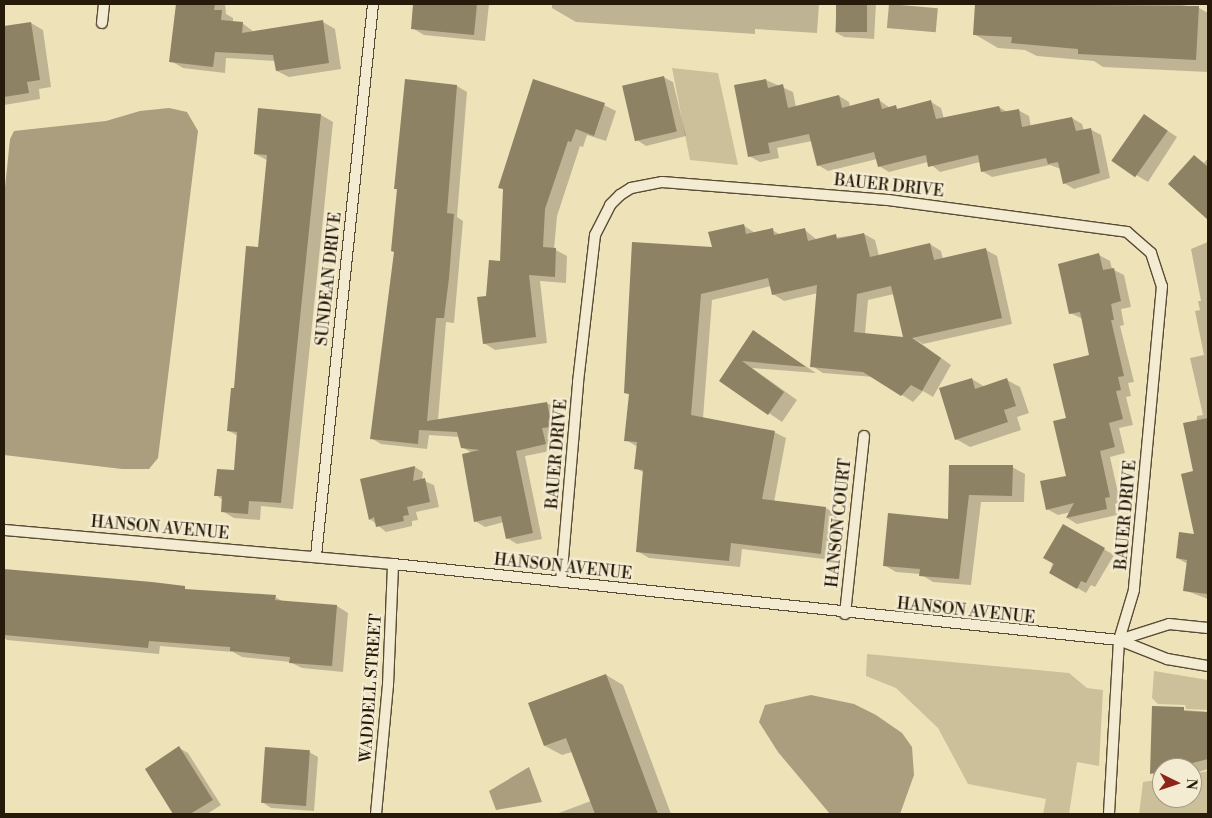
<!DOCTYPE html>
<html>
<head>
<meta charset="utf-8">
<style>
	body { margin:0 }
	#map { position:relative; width:1212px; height:818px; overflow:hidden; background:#eee2b9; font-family:"Libre Bodoni",serif }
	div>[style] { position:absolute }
	.green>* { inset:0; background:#ccc09b }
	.water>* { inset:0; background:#aa9e7e; transform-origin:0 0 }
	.shadow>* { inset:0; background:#0003 }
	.building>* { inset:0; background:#8e8265; transform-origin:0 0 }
	.path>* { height:3px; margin-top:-1.5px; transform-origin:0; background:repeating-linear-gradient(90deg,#261a0b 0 4px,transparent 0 6.5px) }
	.roads { filter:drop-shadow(1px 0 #584c36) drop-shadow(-1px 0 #584c36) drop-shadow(0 1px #584c36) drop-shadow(0 -1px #584c36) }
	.lane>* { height:10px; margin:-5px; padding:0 5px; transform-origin:5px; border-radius:5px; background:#f4ecd2 }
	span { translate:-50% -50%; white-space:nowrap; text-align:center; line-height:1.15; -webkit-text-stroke:4.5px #f4ecd2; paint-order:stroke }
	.street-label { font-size:16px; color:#261a0b }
	.frame { position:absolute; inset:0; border:5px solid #261a0b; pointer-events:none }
	.north { position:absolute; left:1152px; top:758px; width:50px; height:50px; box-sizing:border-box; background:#f4ecd2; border:1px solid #a29882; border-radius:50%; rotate:94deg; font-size:14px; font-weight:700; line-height:20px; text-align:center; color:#261a0b }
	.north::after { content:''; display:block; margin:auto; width:18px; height:22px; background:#8f2418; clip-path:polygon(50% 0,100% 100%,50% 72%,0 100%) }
</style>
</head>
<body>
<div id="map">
	<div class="green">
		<i style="clip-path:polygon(672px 68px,718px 73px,738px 165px,690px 160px)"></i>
		<i style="clip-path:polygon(867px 654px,1069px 673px,1087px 688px,1103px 690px,1099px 766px,1077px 762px,1069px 814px,1043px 814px,1046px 799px,968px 784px,938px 728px,896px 688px,866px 676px)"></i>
		<i style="clip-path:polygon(1154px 671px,1208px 680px,1208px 710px,1186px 709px,1185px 705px,1158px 704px,1152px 698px)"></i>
		<i style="clip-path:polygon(1208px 771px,1208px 814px,1139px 814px,1143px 782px,1162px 779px,1162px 798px,1192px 798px,1192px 774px)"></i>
	</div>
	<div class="water">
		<i style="left:889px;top:4px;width:49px;height:24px;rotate:5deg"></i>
		<i style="clip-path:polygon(169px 108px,187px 112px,198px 131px,158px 458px,149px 469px,122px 469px,4px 455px,4px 197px,10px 139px,14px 131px,106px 121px,140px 111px)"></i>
		<i style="clip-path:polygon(811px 695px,854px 704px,876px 715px,902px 733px,912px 747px,914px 775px,900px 814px,830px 814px,778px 752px,759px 722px,765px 705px)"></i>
		<i style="clip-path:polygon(529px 767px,542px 802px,496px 810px,489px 791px)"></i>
	</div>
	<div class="shadow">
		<i style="clip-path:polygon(177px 4px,225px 4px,226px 14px,233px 18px,233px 22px,242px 23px,254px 32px,323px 22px,335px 29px,341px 69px,289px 77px,277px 71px,275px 61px,226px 58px,225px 73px,183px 68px,171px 61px)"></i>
		<i style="clip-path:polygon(414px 4px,489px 4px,485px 41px,424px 35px,412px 28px)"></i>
		<i style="clip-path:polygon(552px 4px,819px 4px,817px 33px,755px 29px,755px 34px,576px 22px,552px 8px)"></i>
		<i style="clip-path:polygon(837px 4px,876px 4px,874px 39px,844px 37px,835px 32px)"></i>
		<i style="clip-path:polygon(976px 4px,1176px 4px,1199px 8px,1208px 13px,1208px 72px,1103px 67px,1094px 61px,1037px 56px,1025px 50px,998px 48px,974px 34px)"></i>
		<i style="clip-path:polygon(31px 23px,43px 30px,51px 87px,39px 89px,40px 99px,4px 105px,4px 28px)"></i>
		<i style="clip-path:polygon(663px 77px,673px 82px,686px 136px,646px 146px,637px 140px)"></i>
		<i style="clip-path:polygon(766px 80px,793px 92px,796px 107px,839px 96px,849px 102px,850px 107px,879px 100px,890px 108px,901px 109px,931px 102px,941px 108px,944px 119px,999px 107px,1007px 112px,1018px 110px,1029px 116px,1031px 127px,1072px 118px,1082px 124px,1084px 131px,1090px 129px,1101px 135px,1110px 178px,1074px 189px,1064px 183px,1061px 169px,1050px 165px,992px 177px,982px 171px,980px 162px,940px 172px,928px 162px,889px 172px,879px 166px,877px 159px,828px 171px,818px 165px,812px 141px,777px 148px,779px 158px,760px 162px,749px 156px)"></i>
		<i style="clip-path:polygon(457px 86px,467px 92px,457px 217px,463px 221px,454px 323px,446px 322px,438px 420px,547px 403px,557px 409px,562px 432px,552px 434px,555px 450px,525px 456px,542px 539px,517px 544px,507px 538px,504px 522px,485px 527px,475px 521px,472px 453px,462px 447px,459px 437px,429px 435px,427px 449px,381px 444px,371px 438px,395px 252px,398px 190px,395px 188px)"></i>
		<i style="clip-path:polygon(604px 105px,616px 111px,606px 141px,587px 135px,583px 147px,580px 146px,557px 216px,554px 249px,567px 256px,566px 283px,540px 281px,547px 343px,495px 350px,484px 343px,488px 297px,501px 262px,505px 190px)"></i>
		<i style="clip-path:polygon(259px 109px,321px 115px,333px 122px,293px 509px,261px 506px,260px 520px,234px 518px,222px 511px,223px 500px,216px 495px,235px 472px,238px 436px,229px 431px,259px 249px,267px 160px,255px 154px)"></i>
		<i style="clip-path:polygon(1153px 121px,1177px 137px,1148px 182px,1114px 162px)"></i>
		<i style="clip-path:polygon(1194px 156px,1204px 163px,1208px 158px,1208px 218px,1170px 184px)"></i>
		<i style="clip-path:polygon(evenodd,743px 225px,755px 233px,772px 230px,781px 235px,805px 230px,817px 240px,864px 234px,875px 240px,879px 256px,930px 244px,941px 251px,943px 259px,986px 250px,997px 256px,1012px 324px,923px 344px,912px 337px,951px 365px,933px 397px,923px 391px,913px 402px,874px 377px,823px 373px,812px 366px,818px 293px,784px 301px,773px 294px,771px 286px,712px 300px,703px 418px,774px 432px,786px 438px,774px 502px,826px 508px,837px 515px,832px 560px,742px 549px,740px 567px,649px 558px,637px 551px,644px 473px,636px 468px,638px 447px,626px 440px,630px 395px,626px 393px,713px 249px,743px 225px,894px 294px,904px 338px,865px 334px,868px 300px,894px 294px)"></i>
		<i style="clip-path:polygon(1208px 242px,1208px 523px,1202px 524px,1194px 472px,1197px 416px,1203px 415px,1190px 358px,1204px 355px,1195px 311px,1200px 310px,1198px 301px,1201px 301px,1191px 249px)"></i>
		<i style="clip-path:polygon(1099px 255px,1110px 261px,1112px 269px,1124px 275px,1131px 307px,1121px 309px,1124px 325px,1120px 326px,1134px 382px,1128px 383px,1131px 396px,1126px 397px,1133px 425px,1119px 428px,1125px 453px,1110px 457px,1120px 502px,1115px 504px,1117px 515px,1077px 524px,1067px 518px,1071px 512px,1058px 515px,1047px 509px,1067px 477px,1068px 419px,1091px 356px,1083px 319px,1070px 313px)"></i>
		<i style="clip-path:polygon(754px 332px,816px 373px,752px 368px,797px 400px,782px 422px,721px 380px)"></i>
		<i style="clip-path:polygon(972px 379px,985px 387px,1007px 380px,1020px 387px,1029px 413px,1017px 417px,1021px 430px,970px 447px,956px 439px)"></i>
		<i style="clip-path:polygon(950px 466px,1012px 467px,1025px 474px,1024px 502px,981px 502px,971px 585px,933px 582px,920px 574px,896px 572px,884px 565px,950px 520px)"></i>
		<i style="clip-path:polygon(415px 467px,423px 472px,422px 480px,434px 485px,439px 507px,416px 512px,418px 520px,412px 521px,412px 526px,386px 532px,370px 519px,361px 480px)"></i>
		<i style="clip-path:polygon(1063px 526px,1114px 555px,1095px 587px,1091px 585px,1086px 593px,1050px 572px)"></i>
		<i style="clip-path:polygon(1180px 533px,1208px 537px,1208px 599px,1184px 590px,1188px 564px,1177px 558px)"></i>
		<i style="clip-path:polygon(4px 570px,152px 583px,191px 591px,275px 597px,284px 602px,337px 606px,348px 613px,343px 672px,302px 668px,290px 662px,242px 657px,233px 652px,160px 646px,159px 654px,7px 640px,4px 638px)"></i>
		<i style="clip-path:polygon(606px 675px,623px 685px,671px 814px,556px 814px,591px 801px,572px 752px,562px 755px,545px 746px)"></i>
		<i style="clip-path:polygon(1153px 707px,1208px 712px,1208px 769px,1192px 774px,1192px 768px,1162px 768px,1162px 779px,1151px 773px)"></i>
		<i style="clip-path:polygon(179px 748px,188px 753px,221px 805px,207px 814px,175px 814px,146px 769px)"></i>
		<i style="clip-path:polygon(309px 752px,318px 757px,314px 811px,271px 808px,262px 802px)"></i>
	</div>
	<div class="building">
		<i style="clip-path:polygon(176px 4px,215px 4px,214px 10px,222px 10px,221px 20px,243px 22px,242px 33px,323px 20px,329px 63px,276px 71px,273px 55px,215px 52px,213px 67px,169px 62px)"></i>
		<i style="clip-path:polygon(413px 4px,477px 4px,474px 35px,411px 29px)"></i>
		<i style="left:836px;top:4px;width:31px;height:28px"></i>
		<i style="clip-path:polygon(975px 4px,1199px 6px,1196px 60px,1078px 54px,1078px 49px,1011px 43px,1012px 37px,973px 35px)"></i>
		<i style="clip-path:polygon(31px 22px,40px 80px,27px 82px,29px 93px,4px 97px,4px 26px)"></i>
		<i style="left:664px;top:76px;width:57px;height:43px;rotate:77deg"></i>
		<i style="clip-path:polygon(405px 79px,457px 85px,447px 213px,454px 214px,449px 278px,444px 318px,436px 318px,427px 421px,547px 402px,552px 427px,542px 428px,546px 444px,516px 451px,533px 533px,506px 539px,501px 516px,474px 522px,462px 454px,480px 450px,461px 448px,457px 432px,419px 430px,418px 444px,370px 439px,394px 252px,391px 251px,397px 189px,394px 189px)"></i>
		<i style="clip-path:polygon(533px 79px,605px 103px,594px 136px,576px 129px,571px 142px,568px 141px,545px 209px,543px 247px,556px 248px,555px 277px,529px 275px,536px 337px,483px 344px,477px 297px,486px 296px,489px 260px,500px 261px,503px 189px,498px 188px)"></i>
		<i style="clip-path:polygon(766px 79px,768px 88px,783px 84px,788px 108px,839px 95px,842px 108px,879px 98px,882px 109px,896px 105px,897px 109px,931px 100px,936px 119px,999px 106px,1001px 112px,1019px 109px,1022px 127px,1072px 117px,1076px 131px,1091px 128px,1100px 173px,1063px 184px,1058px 162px,1048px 164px,1046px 158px,981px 172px,978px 155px,928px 167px,926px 155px,878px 167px,874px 152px,817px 166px,809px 134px,768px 143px,770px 153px,748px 157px,734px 85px)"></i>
		<i style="clip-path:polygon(258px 108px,321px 114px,281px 503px,249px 501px,248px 514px,221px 512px,222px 496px,214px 496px,217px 469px,234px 470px,237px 432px,227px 431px,231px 388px,234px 388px,246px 246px,258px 247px,267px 155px,254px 154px)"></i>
		<i style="left:1144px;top:114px;width:29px;height:57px;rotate:35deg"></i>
		<i style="clip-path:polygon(1194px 155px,1208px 167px,1208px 220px,1168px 184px)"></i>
		<i style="clip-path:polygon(evenodd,744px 224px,746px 234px,773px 228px,774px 235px,805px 228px,808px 241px,836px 234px,837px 239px,864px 233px,870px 257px,930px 243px,934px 260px,986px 248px,1002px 318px,912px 338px,941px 358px,922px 391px,911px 385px,901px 396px,863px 372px,810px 367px,817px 285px,772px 295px,768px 278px,701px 294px,691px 415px,775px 431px,762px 499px,826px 507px,821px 554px,731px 543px,729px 561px,636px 552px,643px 470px,634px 469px,637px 442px,624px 441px,629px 394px,624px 393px,632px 242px,712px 247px,708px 232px,744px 224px,891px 286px,903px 337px,854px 332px,857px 294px,891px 286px)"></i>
		<i style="clip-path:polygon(1099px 253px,1103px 270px,1114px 268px,1121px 301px,1111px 304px,1114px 320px,1111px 320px,1124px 376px,1118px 377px,1121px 390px,1116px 391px,1123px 419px,1109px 423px,1115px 447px,1100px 451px,1110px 497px,1105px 498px,1107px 509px,1066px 518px,1074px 503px,1046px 510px,1040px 481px,1066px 476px,1053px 421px,1066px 418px,1053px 364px,1089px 355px,1080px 312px,1069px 314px,1058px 264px)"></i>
		<i style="clip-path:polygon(753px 330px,806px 367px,742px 361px,784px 392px,768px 415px,719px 381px)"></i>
		<i style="clip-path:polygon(972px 378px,975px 389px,1007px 378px,1016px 406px,1004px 410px,1008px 422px,955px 440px,939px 388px)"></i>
		<i style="clip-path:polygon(1208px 418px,1208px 594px,1183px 591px,1187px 560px,1176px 558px,1179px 532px,1194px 534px,1181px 474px,1193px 471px,1183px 423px)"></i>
		<i style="clip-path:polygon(949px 465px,1013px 465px,1012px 496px,969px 495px,959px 579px,919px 576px,920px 569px,883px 566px,888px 513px,948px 519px)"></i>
		<i style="clip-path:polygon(415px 466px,413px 481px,425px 478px,430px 502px,407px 507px,409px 515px,403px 516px,404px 521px,376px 527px,374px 517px,369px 520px,360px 479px)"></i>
		<i style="clip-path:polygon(1063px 524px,1105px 548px,1086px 583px,1081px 581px,1077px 589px,1049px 573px,1054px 564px,1043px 558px)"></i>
		<i style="clip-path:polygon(4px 569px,152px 582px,185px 586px,185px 589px,276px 595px,275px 600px,337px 605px,332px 666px,289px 663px,290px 657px,230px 651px,230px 647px,149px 641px,148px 648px,4px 635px)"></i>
		<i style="clip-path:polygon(606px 674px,658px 814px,595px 814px,566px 738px,544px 746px,528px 703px)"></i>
		<i style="clip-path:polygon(1152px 706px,1184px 707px,1184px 711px,1208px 712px,1208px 759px,1150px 774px)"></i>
		<i style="clip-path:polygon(179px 746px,213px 800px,190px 814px,173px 814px,145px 769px)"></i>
		<i style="left:265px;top:747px;width:45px;height:56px;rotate:4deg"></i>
	</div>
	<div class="path">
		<i style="left:731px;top:814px;width:20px"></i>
	</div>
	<div class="roads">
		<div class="lane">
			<i style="left:102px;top:23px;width:19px;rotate:-84deg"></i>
			<i style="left:4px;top:530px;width:390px;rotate:5deg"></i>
			<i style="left:393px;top:564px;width:730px;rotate:5.98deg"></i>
			<i style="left:1119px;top:640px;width:52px;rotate:21.6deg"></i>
			<i style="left:1167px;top:659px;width:42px;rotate:9.7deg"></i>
			<i style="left:316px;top:556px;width:555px;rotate:-84.1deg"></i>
			<i style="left:561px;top:582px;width:201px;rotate:-85.1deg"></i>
			<i style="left:578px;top:382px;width:148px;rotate:-83.4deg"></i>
			<i style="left:595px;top:235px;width:34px;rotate:-63deg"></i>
			<i style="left:610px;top:205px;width:14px;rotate:-45deg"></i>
			<i style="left:620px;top:195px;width:13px;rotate:-32deg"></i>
			<i style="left:631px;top:188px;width:32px;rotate:-11deg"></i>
			<i style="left:662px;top:182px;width:102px;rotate:4.5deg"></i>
			<i style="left:764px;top:190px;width:124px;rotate:4.6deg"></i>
			<i style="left:888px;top:200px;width:241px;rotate:7.6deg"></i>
			<i style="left:1127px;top:232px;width:32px;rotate:41deg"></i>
			<i style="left:1151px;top:253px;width:35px;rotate:72deg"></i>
			<i style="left:1162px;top:286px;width:305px;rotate:95.3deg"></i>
			<i style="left:1134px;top:590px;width:52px;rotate:106.7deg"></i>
			<i style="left:1119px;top:640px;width:174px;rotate:93.3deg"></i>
			<i style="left:845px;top:614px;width:179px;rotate:-83.9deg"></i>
			<i style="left:1119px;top:640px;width:52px;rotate:-17.7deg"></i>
			<i style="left:1169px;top:624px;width:39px;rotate:6deg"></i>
			<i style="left:376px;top:814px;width:130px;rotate:-84.7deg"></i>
			<i style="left:388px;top:685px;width:121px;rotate:-87.6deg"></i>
		</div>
	</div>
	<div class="street-label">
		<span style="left:889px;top:186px;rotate:6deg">BAUER DRIVE</span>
		<span style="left:329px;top:279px;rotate:-84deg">SUNDEAN DRIVE</span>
		<span style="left:557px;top:454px;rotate:-85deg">BAUER DRIVE</span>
		<span style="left:1126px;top:515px;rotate:-85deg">BAUER DRIVE</span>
		<span style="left:839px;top:523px;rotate:-84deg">HANSON COURT</span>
		<span style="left:160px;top:528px;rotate:5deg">HANSON AVENUE</span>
		<span style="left:563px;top:567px;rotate:6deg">HANSON AVENUE</span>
		<span style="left:966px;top:611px;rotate:6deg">HANSON AVENUE</span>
		<span style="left:371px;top:688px;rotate:-86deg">WADDELL STREET</span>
	</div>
	<div class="frame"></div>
	<div class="north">N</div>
</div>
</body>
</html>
